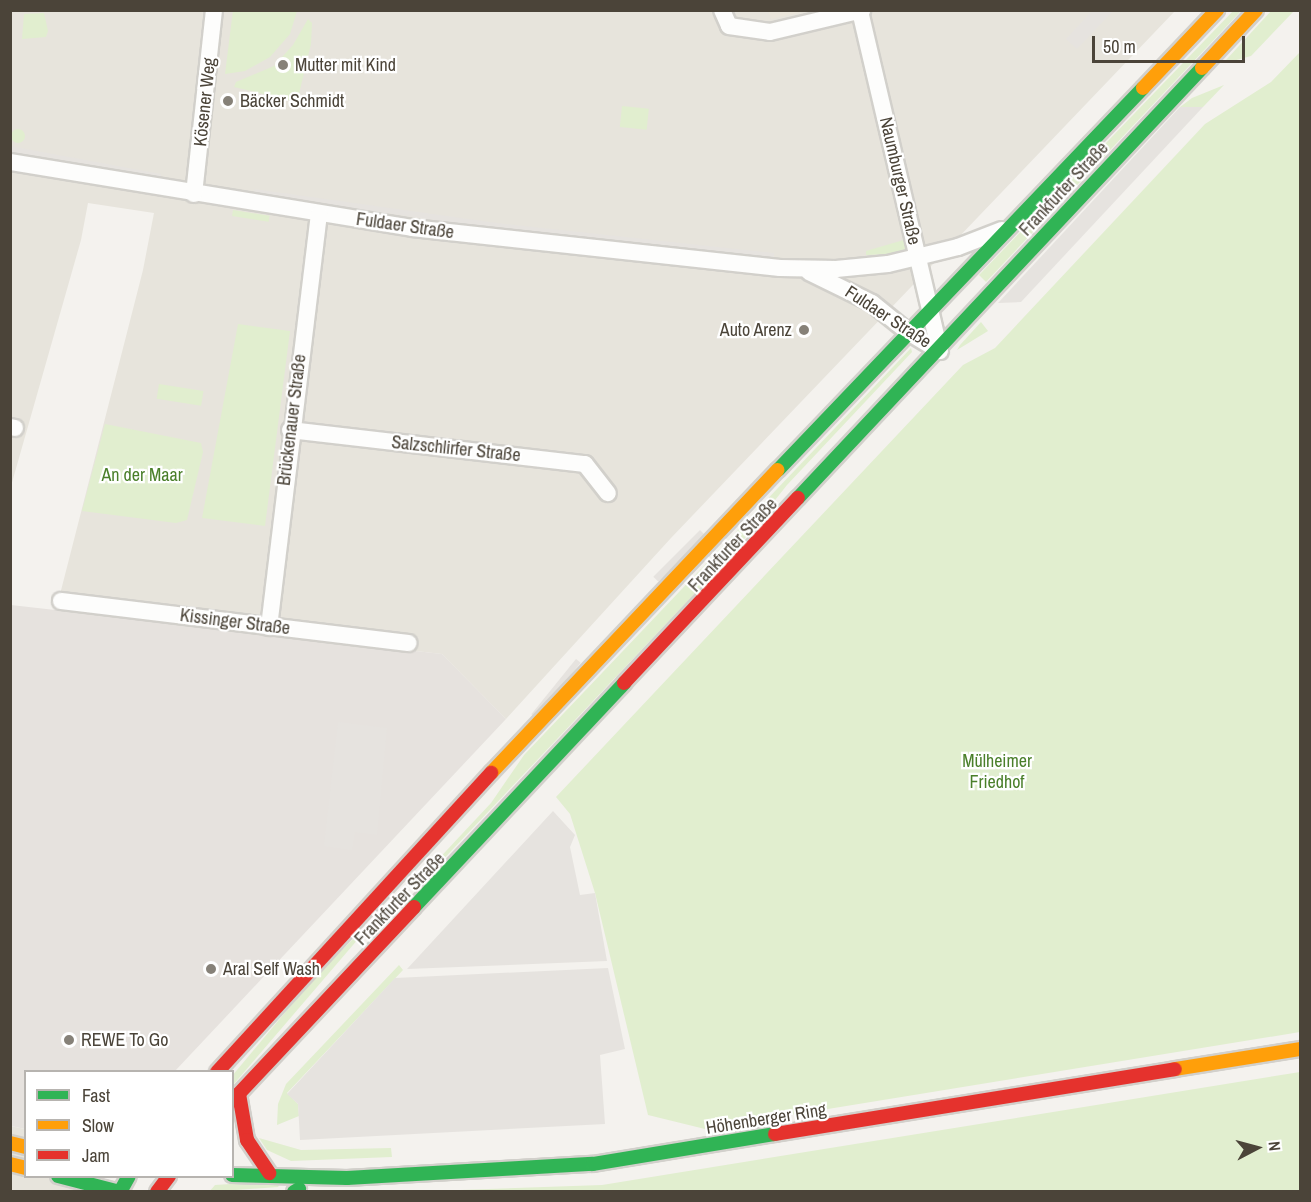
<!DOCTYPE html>
<html>
<head>
<meta charset="utf-8">
<style>
	body { margin:0 }
	#map { position:relative; width:1311px; height:1202px; overflow:hidden; background:#f4f2ee; font-family:"Archivo Narrow",sans-serif }
	div>[style] { position:absolute }
	.residential>* { inset:0; background:#e7e4dc }
	.industrial>* { inset:0; background:#e6e2de }
	.education>* { inset:0; background:#eae5da }
	.green>* { inset:0; background:#e1eecf; transform-origin:0 0 }
	.round { border-radius:50% }
	.parking>* { inset:0; background:#e6e3df; transform-origin:0 0 }
	.roads { filter:drop-shadow(2px 0 #d2d0cb) drop-shadow(-2px 0 #d2d0cb) drop-shadow(0 2px #d2d0cb) drop-shadow(0 -2px #d2d0cb) }
	.street>* { height:16px; margin:-8px; padding:0 8px; transform-origin:8px; border-radius:8px; background:#fdfdfc }
	.fast>* { height:14px; margin:-7px; padding:0 7px; transform-origin:7px; border-radius:7px; background:#30b455 }
	.slow>* { height:14px; margin:-7px; padding:0 7px; transform-origin:7px; border-radius:7px; background:#ff9f0a }
	.jam>* { height:14px; margin:-7px; padding:0 7px; transform-origin:7px; border-radius:7px; background:#e5322d }
	.dots>* { width:16px; height:16px; translate:-50% -50%; box-sizing:border-box; border:3px solid #fff; border-radius:50% }
	span { translate:-50% -50%; white-space:nowrap; text-align:center; line-height:1.15; -webkit-text-stroke:4.5px #fff; paint-order:stroke }
	.poi-label { font-size:18px; color:#4b4439 }
	.left { translate:0 -50%; text-align:left }
	.right { translate:-100% -50%; text-align:right }
	.street-label { font-size:18px; color:#4b4439 }
	.park-label { font-size:18px; color:#4a7f2a }
	.frame { position:absolute; inset:0; border:12px solid #4b4439; pointer-events:none }
	.legend { position:absolute; left:24px; top:1070px; width:210px; height:108px; box-sizing:border-box; background:#fff; border:2px solid #b7b4b0; margin:0; padding:8px 10px; list-style:none; font-size:18px; color:#4b4439 }
	.legend li { display:flex; align-items:center; gap:12px; height:30px }
	.legend b { width:30px; border:2px solid #b7b4b0 }
	.north { position:absolute; left:1227px; top:1118px; width:60px; height:60px; -webkit-text-stroke:4px #fff; paint-order:stroke; rotate:84deg; font-size:16px; font-weight:700; line-height:24px; text-align:center; color:#4b4439 }
	.north::after { content:''; display:block; margin:auto; width:21px; height:27px; background:#4b4439; clip-path:polygon(50% 0,100% 100%,50% 72%,0 100%) }
	.scale { position:absolute; left:1092px; top:36px; width:153px; height:27px; box-sizing:border-box; border:3px solid #4b4439; border-top:0; padding-left:8px; font-size:18px; line-height:21px; white-space:nowrap; color:#4b4439; -webkit-text-stroke:4px #fff; paint-order:stroke }
</style>
</head>
<body>
<div id="map">
	<div class="residential">
		<i style="clip-path:polygon(11px 11px,1175px 11px,671px 538px,506px 719px,442px 654px,56px 610px,143px 270px,154px 213px,88px 203px,81px 240px,11px 486px)"></i>
		<i style="clip-path:polygon(10px 1126px,25px 1129px,26px 1176px,84px 1177px,73px 1191px,11px 1191px)"></i>
	</div>
	<div class="industrial">
		<i style="clip-path:polygon(11px 605px,442px 654px,506px 719px,175px 1071px,26px 1072px,25px 1129px,11px 1126px)"></i>
	</div>
	<div class="education">
		<i style="clip-path:polygon(768px 10px,806px 10px,806px 11px,771px 19px)"></i>
	</div>
	<div class="green">
		<i style="clip-path:polygon(233px 10px,297px 11px,290px 34px,270px 57px,245px 71px,225px 74px)"></i>
		<i style="clip-path:polygon(1233px 11px,1241px 11px,986px 282px,979px 275px)"></i>
		<i style="clip-path:polygon(1271px 11px,1294px 11px,1251px 56px,1226px 63px,1226px 60px)"></i>
		<i style="clip-path:polygon(44px 13px,48px 31px,46px 37px,22px 39px,24px 14px)"></i>
		<i style="clip-path:polygon(308px 19px,312px 23px,311px 44px,297px 102px,234px 87px,236px 82px,274px 66px,293px 45px)"></i>
		<i style="clip-path:polygon(1300px 52px,1300px 1032px,705px 1129px,648px 1115px,595px 893px,570px 814px,556px 797px,963px 365px,995px 348px,1205px 124px,1271px 82px)"></i>
		<i style="clip-path:polygon(1224px 85px,1203px 107px,1180px 107px,1192px 98px)"></i>
		<i style="left:622px;top:106px;width:27px;height:21px;rotate:6deg"></i>
		<i class="round" style="left:11px;top:129px;width:14px;height:14px"></i>
		<i style="left:233px;top:210px;width:37px;height:6px;rotate:9deg"></i>
		<i style="clip-path:polygon(907px 239px,904px 253px,866px 255px,866px 251px)"></i>
		<i style="clip-path:polygon(981px 322px,988px 331px,957px 350px,960px 345px)"></i>
		<i style="clip-path:polygon(238px 324px,290px 331px,265px 526px,202px 518px)"></i>
		<i style="clip-path:polygon(911px 348px,912px 352px,787px 485px,734px 552px,418px 886px,417px 882px,491px 803px,524px 755px)"></i>
		<i style="left:159px;top:384px;width:45px;height:15px;rotate:9deg"></i>
		<i style="clip-path:polygon(105px 424px,201px 443px,203px 452px,187px 520px,176px 523px,82px 511px)"></i>
		<i style="clip-path:polygon(359px 933px,359px 938px,233px 1085px,232px 1076px,313px 979px)"></i>
		<i style="clip-path:polygon(399px 965px,403px 970px,287px 1093px,298px 1104px,299px 1116px,277px 1125px,278px 1104px,286px 1084px)"></i>
		<i style="clip-path:polygon(1300px 1072px,1300px 1191px,431px 1191px,602px 1185px)"></i>
		<i style="clip-path:polygon(259px 1138px,301px 1150px,391px 1148px,392px 1157px,291px 1161px,267px 1150px)"></i>
		<i style="clip-path:polygon(277px 1181px,281px 1183px,278px 1187px,209px 1192px,215px 1185px)"></i>
	</div>
	<div class="parking">
		<i style="clip-path:polygon(1092px 11px,1113px 11px,1077px 49px,1066px 39px)"></i>
		<i style="clip-path:polygon(1180px 107px,1203px 107px,1021px 302px,998px 303px)"></i>
		<i style="clip-path:polygon(10px 146px,161px 174px,161px 179px,11px 152px)"></i>
		<i style="clip-path:polygon(254px 189px,497px 223px,774px 253px,774px 258px,497px 229px,253px 194px)"></i>
		<i style="left:700px;top:530px;width:7px;height:66px;rotate:45deg"></i>
		<i style="left:576px;top:659px;width:6px;height:71px;rotate:39deg"></i>
		<i style="clip-path:polygon(338px 722px,387px 728px,377px 835px,355px 832px,352px 850px,324px 846px)"></i>
		<i style="clip-path:polygon(553px 811px,575px 835px,570px 847px,580px 895px,595px 893px,607px 961px,407px 969px)"></i>
		<i style="clip-path:polygon(608px 968px,625px 1049px,600px 1055px,605px 1124px,300px 1140px,298px 1104px,287px 1094px,395px 978px)"></i>
	</div>
	<div class="roads">
		<div class="street">
			<i style="left:722px;top:10px;width:17px;rotate:66deg"></i>
			<i style="left:729px;top:26px;width:41px;rotate:8.3deg"></i>
			<i style="left:770px;top:32px;width:95px;rotate:-13.4deg"></i>
			<i style="left:860px;top:11px;width:349px;rotate:76.8deg"></i>
			<i style="left:10px;top:162px;width:407px;rotate:9.3deg"></i>
			<i style="left:412px;top:228px;width:370px;rotate:6.2deg"></i>
			<i style="left:780px;top:268px;width:56px;rotate:1deg"></i>
			<i style="left:836px;top:269px;width:52px;rotate:-5.5deg"></i>
			<i style="left:888px;top:264px;width:72px;rotate:-13.7deg"></i>
			<i style="left:958px;top:247px;width:47px;rotate:-21.1deg"></i>
			<i style="left:194px;top:194px;width:185px;rotate:-83.8deg"></i>
			<i style="left:809px;top:272px;width:70px;rotate:26.2deg"></i>
			<i style="left:872px;top:303px;width:46px;rotate:38.9deg"></i>
			<i style="left:908px;top:332px;width:37px;rotate:31deg"></i>
			<i style="left:10px;top:427px;width:5px;rotate:11deg"></i>
			<i style="left:290px;top:430px;width:297px;rotate:6.6deg"></i>
			<i style="left:585px;top:464px;width:37px;rotate:52deg"></i>
			<i style="left:61px;top:601px;width:350px;rotate:6.9deg"></i>
			<i style="left:269px;top:627px;width:416px;rotate:-83.1deg"></i>
		</div>
		<div class="fast">
			<i style="left:778px;top:470px;width:528px;rotate:-46.3deg"></i>
			<i style="left:798px;top:498px;width:590px;rotate:-46.79deg"></i>
			<i style="left:414px;top:907px;width:307px;rotate:-46.8deg"></i>
			<i style="left:232px;top:1175px;width:115px;rotate:1.5deg"></i>
			<i style="left:347px;top:1178px;width:246px;rotate:-3.3deg"></i>
			<i style="left:593px;top:1164px;width:184px;rotate:-9.4deg"></i>
			<i style="left:58px;top:1176px;width:64px;rotate:14.5deg"></i>
			<i style="left:120px;top:1192px;width:18px;rotate:-61deg"></i>
			<i style="left:294px;top:1192px;width:6px;rotate:-31deg"></i>
		</div>
		<div class="slow">
			<i style="left:1202px;top:68px;width:79px;rotate:-47deg"></i>
			<i style="left:1143px;top:88px;width:108px;rotate:-46.5deg"></i>
			<i style="left:491px;top:773px;width:417px;rotate:-46.6deg"></i>
			<i style="left:1175px;top:1069px;width:127px;rotate:-9.1deg"></i>
			<i style="left:10px;top:1143px;width:16px;rotate:14deg"></i>
			<i style="left:10px;top:1164px;width:16px;rotate:14deg"></i>
		</div>
		<div class="jam">
			<i style="left:624px;top:683px;width:254px;rotate:-46.8deg"></i>
			<i style="left:217px;top:1072px;width:406px;rotate:-47.5deg"></i>
			<i style="left:239px;top:1094px;width:47px;rotate:80.1deg"></i>
			<i style="left:247px;top:1140px;width:40px;rotate:56deg"></i>
			<i style="left:232px;top:1101px;width:266px;rotate:-46.8deg"></i>
			<i style="left:775px;top:1134px;width:405px;rotate:-9.2deg"></i>
			<i style="left:157px;top:1192px;width:20px;rotate:-53deg"></i>
		</div>
	</div>
	<div class="dots">
		<i style="left:283px;top:65px;background:#868178"></i>
		<i style="left:228px;top:101px;background:#868178"></i>
		<i style="left:804px;top:330px;background:#868178"></i>
		<i style="left:211px;top:969px;background:#868178"></i>
		<i style="left:69px;top:1040px;background:#868178"></i>
	</div>
	<div class="poi-label">
		<span class="left" style="left:295px;top:65px">Mutter mit Kind</span>
		<span class="left" style="left:240px;top:101px">Bäcker Schmidt</span>
		<span class="right" style="left:792px;top:330px">Auto Arenz</span>
		<span class="left" style="left:223px;top:969px">Aral Self Wash</span>
		<span class="left" style="left:81px;top:1040px">REWE To Go</span>
	</div>
	<div class="street-label">
		<span style="left:205px;top:102px;rotate:-84deg">Kösener Weg</span>
		<span style="left:900px;top:181px;rotate:77deg">Naumburger Straße</span>
		<span style="left:1064px;top:189px;rotate:-47deg">Frankfurter Straße</span>
		<span style="left:405px;top:226px;rotate:8deg">Fuldaer Straße</span>
		<span style="left:888px;top:317px;rotate:33deg">Fuldaer Straße</span>
		<span style="left:292px;top:420px;rotate:-83deg">Brückenauer Straße</span>
		<span style="left:456px;top:449px;rotate:6deg">Salzschlirfer Straße</span>
		<span style="left:733px;top:545px;rotate:-47deg">Frankfurter Straße</span>
		<span style="left:235px;top:622px;rotate:7deg">Kissinger Straße</span>
		<span style="left:400px;top:899px;rotate:-46deg">Frankfurter Straße</span>
		<span style="left:766px;top:1119px;rotate:-9deg">Höhenberger Ring</span>
	</div>
	<div class="park-label">
		<span style="left:142px;top:475px">An der Maar</span>
		<span style="left:997px;top:772px">Mülheimer<br>Friedhof</span>
	</div>
	<div class="frame"></div>
	<ul class="legend">
	<li><b style="height:8px;background:#30b455"></b>Fast</li>
	<li><b style="height:8px;background:#ff9f0a"></b>Slow</li>
	<li><b style="height:8px;background:#e5322d"></b>Jam</li>
	</ul>
	<div class="north">N</div>
	<div class="scale">50 m</div>
</div>
</body>
</html>
